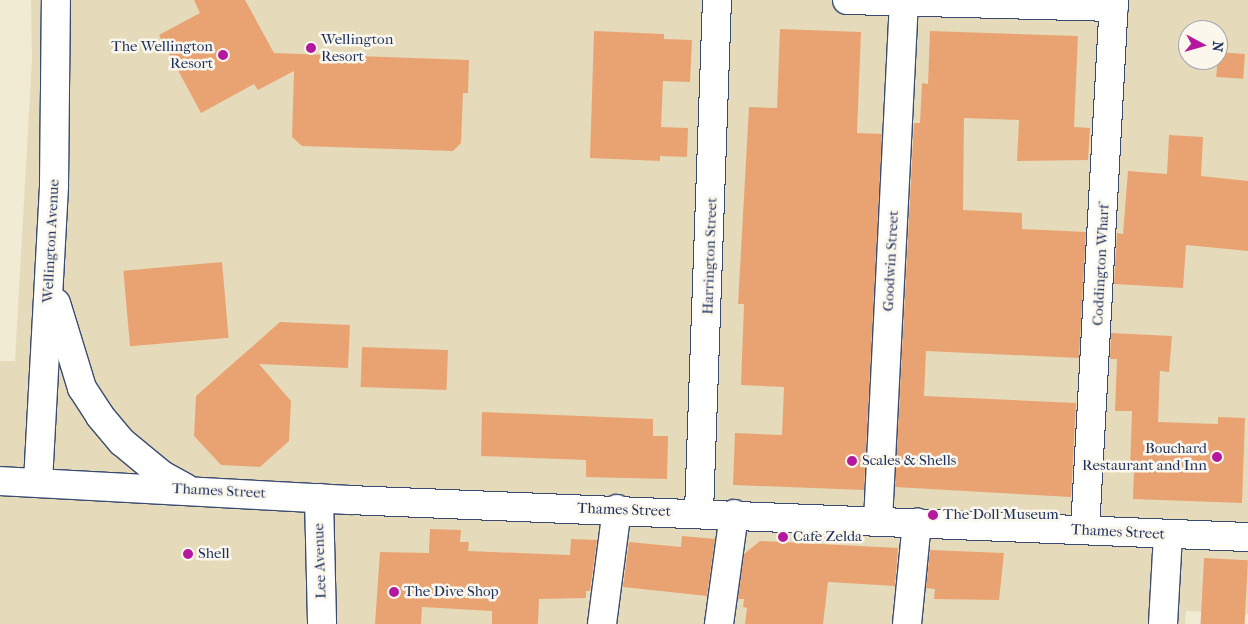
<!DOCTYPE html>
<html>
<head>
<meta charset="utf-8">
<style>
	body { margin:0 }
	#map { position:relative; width:1248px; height:624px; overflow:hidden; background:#f1ebd3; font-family:"IM FELL French Canon",serif }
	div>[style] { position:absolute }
	.built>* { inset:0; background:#e5dbba }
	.building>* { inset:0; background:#e9a373; transform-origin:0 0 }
	.roads { filter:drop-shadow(1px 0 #3b4b70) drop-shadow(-1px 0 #3b4b70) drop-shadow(0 1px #3b4b70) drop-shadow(0 -1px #3b4b70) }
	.minor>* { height:28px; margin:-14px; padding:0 14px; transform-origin:14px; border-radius:14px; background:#fff }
	.major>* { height:28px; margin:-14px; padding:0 14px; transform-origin:14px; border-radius:14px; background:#fff }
	.dots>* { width:14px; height:14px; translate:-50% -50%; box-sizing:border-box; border:2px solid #fbf7ec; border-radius:50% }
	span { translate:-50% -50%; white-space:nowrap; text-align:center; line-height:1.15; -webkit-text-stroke:5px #fbf7ec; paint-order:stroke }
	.poi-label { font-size:15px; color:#1b2f5e }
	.left { translate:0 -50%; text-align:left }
	.right { translate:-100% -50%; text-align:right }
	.street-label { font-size:15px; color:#1b2f5e }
	.north { position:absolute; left:1178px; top:20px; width:50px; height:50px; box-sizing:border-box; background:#fbf7ec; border:1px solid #a1a7b3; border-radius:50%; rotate:96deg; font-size:14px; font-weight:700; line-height:20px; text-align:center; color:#1b2f5e }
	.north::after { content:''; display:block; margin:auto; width:18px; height:22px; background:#b5179e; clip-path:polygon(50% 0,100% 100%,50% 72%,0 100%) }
</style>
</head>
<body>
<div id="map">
	<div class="built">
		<i style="clip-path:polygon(evenodd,31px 0,1248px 0,1248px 614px,1186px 611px,1185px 624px,0 624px,0 361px,15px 361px,32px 59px,31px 0,1188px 30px,1218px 30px,1218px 60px,1188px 60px,1188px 30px)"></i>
	</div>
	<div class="building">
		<i style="clip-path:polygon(194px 0,245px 0,274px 53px,469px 60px,468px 93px,463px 93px,461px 143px,453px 151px,302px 146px,292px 137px,294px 71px,258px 90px,254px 84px,201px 113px,159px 35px,200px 13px)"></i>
		<i style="clip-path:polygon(780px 29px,861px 32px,857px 133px,882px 134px,864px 490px,733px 485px,735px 433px,782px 435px,784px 387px,741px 385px,744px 304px,738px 304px,749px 107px,777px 108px)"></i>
		<i style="clip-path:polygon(594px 31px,664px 34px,664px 39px,692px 40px,690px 82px,663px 81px,661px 127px,688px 128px,687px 157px,660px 156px,660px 161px,590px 158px)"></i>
		<i style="clip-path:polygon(930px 31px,1078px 36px,1074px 127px,1090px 128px,1088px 160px,1017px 161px,1019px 120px,964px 118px,963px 210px,1022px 213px,1022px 229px,1086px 232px,1079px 358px,926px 351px,924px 396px,1076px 403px,1071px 497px,895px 487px,914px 123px,920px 123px,922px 83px,928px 84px)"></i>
		<i style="left:1218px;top:52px;width:27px;height:25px;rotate:4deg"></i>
		<i style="clip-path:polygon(1169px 135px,1203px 137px,1201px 176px,1248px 181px,1248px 251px,1186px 245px,1183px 288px,1114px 284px,1117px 233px,1123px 234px,1128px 171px,1167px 174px)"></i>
		<i style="left:222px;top:262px;width:76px;height:99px;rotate:85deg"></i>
		<i style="clip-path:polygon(280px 322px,350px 325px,348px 368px,259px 364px,291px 401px,289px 441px,260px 467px,221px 465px,194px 436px,196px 396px)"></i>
		<i style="clip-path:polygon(1111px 333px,1172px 336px,1169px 372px,1160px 371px,1158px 422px,1218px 424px,1218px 417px,1245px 418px,1242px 503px,1133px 499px,1134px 469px,1130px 469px,1132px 411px,1115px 411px,1117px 359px,1110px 359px)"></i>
		<i style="left:362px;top:347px;width:86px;height:40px;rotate:2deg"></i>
		<i style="clip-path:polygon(482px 412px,653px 419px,653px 436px,668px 436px,667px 479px,586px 477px,586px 460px,481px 456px)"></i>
		<i style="clip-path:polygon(430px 529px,461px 530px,460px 542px,469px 542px,468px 551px,570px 555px,571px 539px,597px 540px,590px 591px,586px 591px,586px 598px,539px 599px,538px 624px,492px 624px,492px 611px,422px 607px,421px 624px,375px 624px,380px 552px,429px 553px)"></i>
		<i style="clip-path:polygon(682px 536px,715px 539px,707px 596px,623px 587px,629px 542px,681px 547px)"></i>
		<i style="clip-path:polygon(760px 541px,898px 548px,895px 586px,828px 582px,823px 624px,745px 624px,747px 608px,743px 607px,744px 599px,738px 599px,744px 554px)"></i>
		<i style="clip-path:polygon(930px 550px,1004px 553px,999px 600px,934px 599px,935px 589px,926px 588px)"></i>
		<i style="left:1204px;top:558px;width:44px;height:66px;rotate:3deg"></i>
	</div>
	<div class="roads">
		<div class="minor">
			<i style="left:847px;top:0;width:267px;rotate:1.5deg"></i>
			<i style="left:319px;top:498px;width:126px;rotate:88.6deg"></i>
			<i style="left:699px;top:512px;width:512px;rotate:-87.99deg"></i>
			<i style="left:878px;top:521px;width:521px;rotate:-87.14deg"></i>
			<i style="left:1085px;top:530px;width:531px;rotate:-86.87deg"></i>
			<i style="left:602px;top:624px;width:116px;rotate:-82.6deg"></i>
			<i style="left:719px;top:624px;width:111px;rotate:-82.2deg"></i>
			<i style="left:907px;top:624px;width:102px;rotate:-84.4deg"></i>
			<i style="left:1163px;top:624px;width:90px;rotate:-86.8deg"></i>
		</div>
		<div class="major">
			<i style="left:56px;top:303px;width:89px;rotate:73deg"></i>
			<i style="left:82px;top:388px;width:33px;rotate:57deg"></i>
			<i style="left:100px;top:416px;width:34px;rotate:50deg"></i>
			<i style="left:122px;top:442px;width:52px;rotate:39.5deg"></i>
			<i style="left:162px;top:475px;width:26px;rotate:29deg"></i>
			<i style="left:0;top:481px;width:350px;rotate:3.1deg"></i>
			<i style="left:349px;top:500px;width:900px;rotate:2.36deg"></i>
			<i style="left:38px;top:482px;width:298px;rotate:-86.9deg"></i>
			<i style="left:54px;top:184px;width:184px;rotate:-89.4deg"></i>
		</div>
	</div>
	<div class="dots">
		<i style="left:311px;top:48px;background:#b5179e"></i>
		<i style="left:223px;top:55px;background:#b5179e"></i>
		<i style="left:1217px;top:457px;background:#b5179e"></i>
		<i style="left:852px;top:461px;background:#b5179e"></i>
		<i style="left:933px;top:515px;background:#b5179e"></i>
		<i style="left:783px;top:537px;background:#b5179e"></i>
		<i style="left:188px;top:554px;background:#b5179e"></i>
		<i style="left:394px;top:592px;background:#b5179e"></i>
	</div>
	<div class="poi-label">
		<span class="left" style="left:321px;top:48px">Wellington<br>Resort</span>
		<span class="right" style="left:213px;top:55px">The Wellington<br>Resort</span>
		<span class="right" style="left:1207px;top:457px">Bouchard<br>Restaurant and Inn</span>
		<span class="left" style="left:862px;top:461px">Scales &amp; Shells</span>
		<span class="left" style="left:943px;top:515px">The Doll Museum</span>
		<span class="left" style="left:793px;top:537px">Cafe Zelda</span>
		<span class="left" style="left:198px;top:554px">Shell</span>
		<span class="left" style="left:404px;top:592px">The Dive Shop</span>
	</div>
	<div class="street-label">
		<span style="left:51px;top:241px;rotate:-87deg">Wellington Avenue</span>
		<span style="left:710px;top:256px;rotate:-88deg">Harrington Street</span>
		<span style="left:891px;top:261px;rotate:-87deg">Goodwin Street</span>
		<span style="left:1101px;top:265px;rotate:-87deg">Coddington Wharf</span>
		<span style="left:219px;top:491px;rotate:3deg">Thames Street</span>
		<span style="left:624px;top:510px;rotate:2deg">Thames Street</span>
		<span style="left:1118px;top:532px;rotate:3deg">Thames Street</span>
		<span style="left:320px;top:561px;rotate:-92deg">Lee Avenue</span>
	</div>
	<div class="north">N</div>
</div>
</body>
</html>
